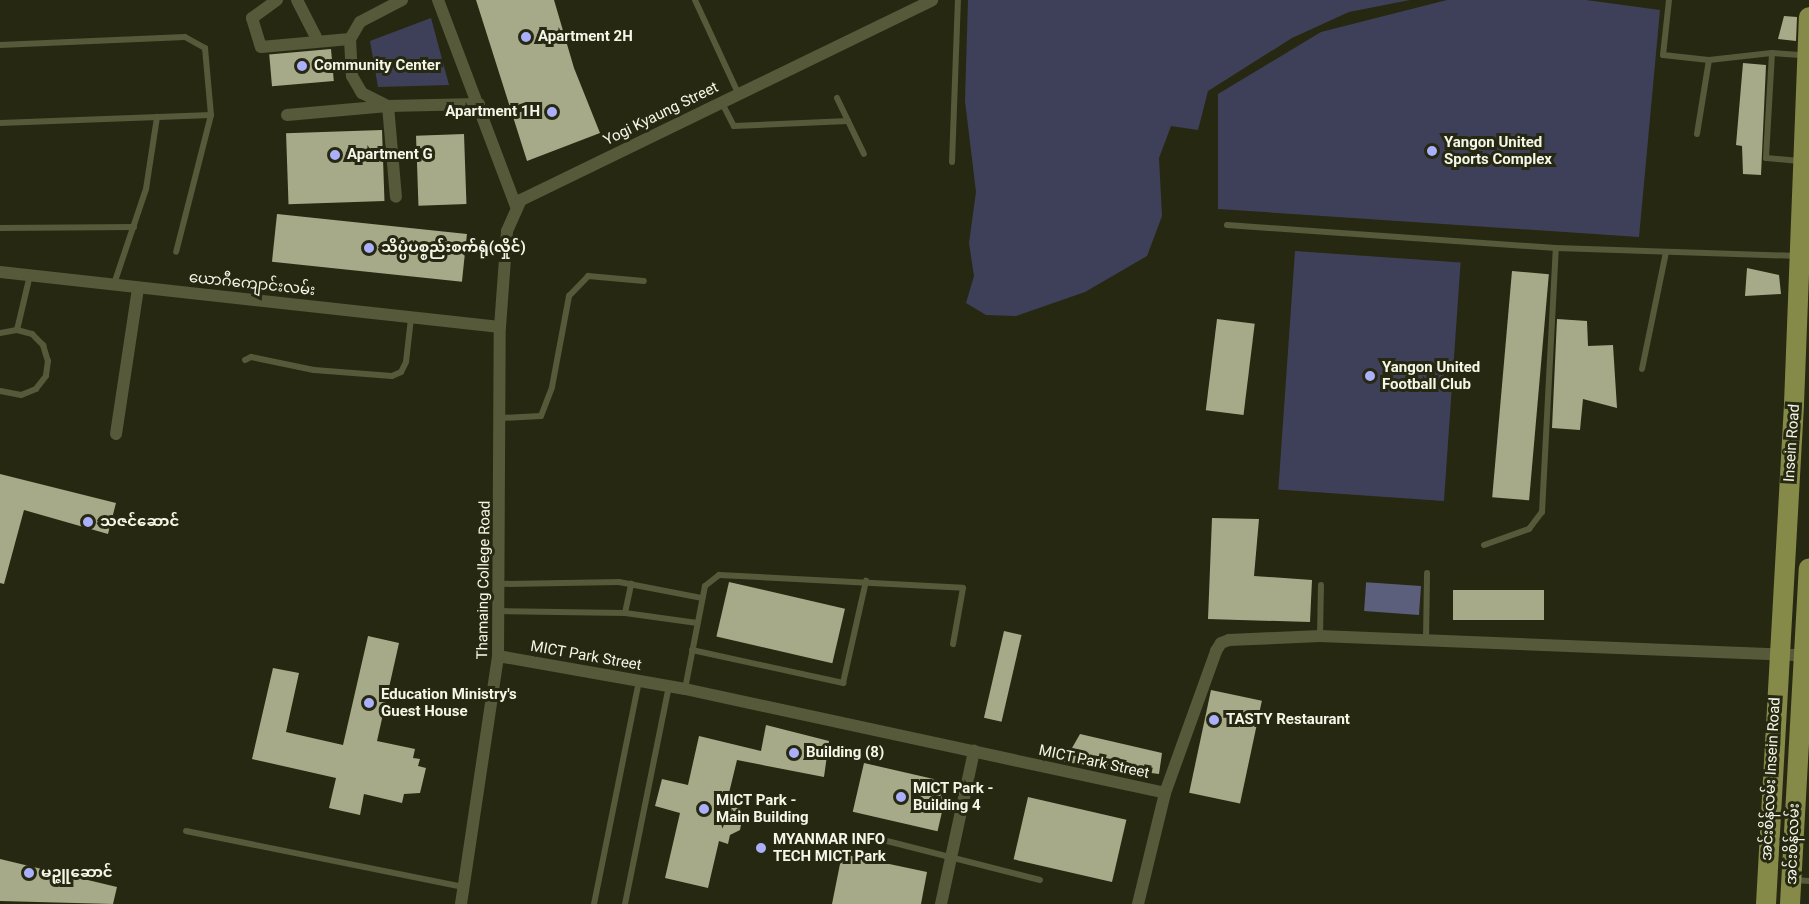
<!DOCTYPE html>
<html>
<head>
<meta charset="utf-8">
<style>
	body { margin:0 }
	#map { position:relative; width:1809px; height:904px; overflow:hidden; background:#272811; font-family:Roboto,"Noto Sans Myanmar",sans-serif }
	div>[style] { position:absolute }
	.green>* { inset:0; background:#3e4059; transform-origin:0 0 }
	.water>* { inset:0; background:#5c5f7b; transform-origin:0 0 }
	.building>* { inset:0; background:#a6aa89; transform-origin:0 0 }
	.service>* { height:6px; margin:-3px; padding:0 3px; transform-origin:3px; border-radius:3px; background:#56593a }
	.minor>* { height:12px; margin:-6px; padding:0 6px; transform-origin:6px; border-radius:6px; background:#56593a }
	.primary>* { height:20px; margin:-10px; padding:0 10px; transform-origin:10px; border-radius:10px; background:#868a48 }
	.dots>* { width:16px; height:16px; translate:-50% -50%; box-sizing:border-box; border:3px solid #272811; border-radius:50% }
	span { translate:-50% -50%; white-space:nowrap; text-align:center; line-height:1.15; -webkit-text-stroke:6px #272811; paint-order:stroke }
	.poi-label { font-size:15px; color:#f4f6e7; font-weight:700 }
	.left { translate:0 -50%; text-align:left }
	.right { translate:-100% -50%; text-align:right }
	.street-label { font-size:15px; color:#f4f6e7 }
</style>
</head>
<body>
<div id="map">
	<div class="green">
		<i style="clip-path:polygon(968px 0,1410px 0,1349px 12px,1292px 38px,1208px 91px,1198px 130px,1171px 126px,1159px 158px,1162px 216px,1147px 256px,1085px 292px,1016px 316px,986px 315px,966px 303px,974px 276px,969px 243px,976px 192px,965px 101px)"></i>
		<i style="clip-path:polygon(1447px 0,1586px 0,1660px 10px,1639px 237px,1218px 209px,1218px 94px,1321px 32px)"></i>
		<i style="clip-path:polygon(431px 18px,449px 85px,378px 87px,370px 41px)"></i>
		<i style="left:1295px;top:251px;width:166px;height:239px;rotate:4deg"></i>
	</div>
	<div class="water">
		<i style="left:1421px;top:586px;width:29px;height:55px;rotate:94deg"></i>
	</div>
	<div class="building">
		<i style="clip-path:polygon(476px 0,554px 0,574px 68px,600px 133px,527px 161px)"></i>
		<i style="clip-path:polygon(1784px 16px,1797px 17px,1796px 41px,1778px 39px)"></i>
		<i style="left:331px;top:49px;width:32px;height:62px;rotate:85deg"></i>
		<i style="clip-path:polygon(1743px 63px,1766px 65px,1761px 175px,1743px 174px,1742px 146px,1736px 145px)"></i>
		<i style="left:382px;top:130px;width:71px;height:96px;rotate:88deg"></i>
		<i style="left:464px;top:134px;width:70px;height:48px;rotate:88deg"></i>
		<i style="left:277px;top:214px;width:191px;height:48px;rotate:6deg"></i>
		<i style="clip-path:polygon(1747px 268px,1779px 275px,1781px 294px,1745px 296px)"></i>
		<i style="left:1512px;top:271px;width:37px;height:227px;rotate:5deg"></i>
		<i style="left:1217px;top:319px;width:38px;height:92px;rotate:7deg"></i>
		<i style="clip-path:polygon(1557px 319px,1587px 321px,1588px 346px,1613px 345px,1617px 408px,1583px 399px,1580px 430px,1552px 428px)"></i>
		<i style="clip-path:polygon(0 474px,116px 503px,108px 534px,24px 510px,4px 584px,0 583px)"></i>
		<i style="clip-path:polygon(1212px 518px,1259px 519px,1254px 576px,1312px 580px,1310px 622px,1208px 619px)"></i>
		<i style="left:729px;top:582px;width:119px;height:56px;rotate:13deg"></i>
		<i style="left:1544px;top:590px;width:30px;height:91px;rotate:90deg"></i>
		<i style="left:1004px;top:631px;width:18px;height:89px;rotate:13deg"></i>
		<i style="clip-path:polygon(368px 636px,399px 643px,377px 741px,415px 749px,413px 758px,420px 759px,418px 766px,426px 768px,420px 793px,404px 794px,402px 803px,364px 794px,360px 815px,329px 808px,336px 778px,252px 759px,273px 668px,299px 673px,286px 732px,343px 745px)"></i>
		<i style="left:1211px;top:690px;width:52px;height:105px;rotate:12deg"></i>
		<i style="clip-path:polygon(766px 725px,829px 741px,824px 777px,737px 760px,729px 793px,738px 795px,736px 802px,743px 813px,740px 830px,730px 835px,728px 844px,719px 841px,708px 888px,665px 878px,680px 813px,655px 806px,662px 779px,688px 785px,699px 736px,761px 751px)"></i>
		<i style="clip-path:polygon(1080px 734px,1162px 753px,1159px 774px,1064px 762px)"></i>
		<i style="left:864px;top:763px;width:87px;height:50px;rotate:13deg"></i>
		<i style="left:1028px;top:797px;width:101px;height:64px;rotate:13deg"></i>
		<i style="clip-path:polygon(842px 854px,927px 872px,921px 904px,832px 904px)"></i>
		<i style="clip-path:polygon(0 859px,117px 887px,113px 904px,0 901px)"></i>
	</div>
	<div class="service">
		<i style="left:695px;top:0;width:102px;rotate:65.2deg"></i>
		<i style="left:1669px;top:0;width:55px;rotate:96.2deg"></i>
		<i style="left:1663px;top:55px;width:46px;rotate:6.2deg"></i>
		<i style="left:0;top:45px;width:185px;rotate:-2.5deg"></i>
		<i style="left:185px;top:37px;width:23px;rotate:29deg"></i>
		<i style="left:205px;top:48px;width:67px;rotate:84.9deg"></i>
		<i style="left:211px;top:115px;width:141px;rotate:104.3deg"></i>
		<i style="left:1772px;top:53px;width:105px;rotate:93.3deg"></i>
		<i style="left:1766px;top:158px;width:36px;rotate:5deg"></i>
		<i style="left:837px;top:98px;width:62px;rotate:64.3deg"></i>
		<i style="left:721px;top:101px;width:28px;rotate:63deg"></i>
		<i style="left:734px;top:126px;width:114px;rotate:-2.5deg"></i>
		<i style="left:0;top:123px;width:211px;rotate:-2.2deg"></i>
		<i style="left:1697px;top:134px;width:75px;rotate:-80.8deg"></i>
		<i style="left:1709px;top:60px;width:63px;rotate:-6.3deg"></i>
		<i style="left:1772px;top:53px;width:32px;rotate:4deg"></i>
		<i style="left:952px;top:162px;width:162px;rotate:-87.9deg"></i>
		<i style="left:1227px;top:225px;width:330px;rotate:4deg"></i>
		<i style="left:1556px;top:248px;width:242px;rotate:1.9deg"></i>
		<i style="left:0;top:228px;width:134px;rotate:-0.4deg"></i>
		<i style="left:114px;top:284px;width:100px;rotate:-71.4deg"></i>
		<i style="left:146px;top:189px;width:73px;rotate:-81.3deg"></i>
		<i style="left:17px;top:330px;width:57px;rotate:-76.7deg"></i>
		<i style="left:0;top:333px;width:17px;rotate:-10deg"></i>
		<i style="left:17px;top:330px;width:16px;rotate:15deg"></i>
		<i style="left:32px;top:334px;width:16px;rotate:45deg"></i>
		<i style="left:43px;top:345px;width:17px;rotate:73deg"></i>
		<i style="left:48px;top:361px;width:15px;rotate:98deg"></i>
		<i style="left:46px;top:376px;width:16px;rotate:128deg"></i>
		<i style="left:36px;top:389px;width:16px;rotate:158deg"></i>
		<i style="left:21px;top:395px;width:21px;rotate:-169deg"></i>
		<i style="left:245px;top:360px;width:7px;rotate:-27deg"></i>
		<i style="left:251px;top:357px;width:64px;rotate:11.7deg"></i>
		<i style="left:314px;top:370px;width:78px;rotate:4.4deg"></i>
		<i style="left:392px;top:376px;width:10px;rotate:-24deg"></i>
		<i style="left:401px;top:372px;width:11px;rotate:-63deg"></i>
		<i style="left:406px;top:362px;width:44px;rotate:-83.5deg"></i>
		<i style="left:1642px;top:369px;width:119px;rotate:-78.4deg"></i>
		<i style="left:501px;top:418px;width:40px;rotate:-2.9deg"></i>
		<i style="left:541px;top:416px;width:31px;rotate:-69deg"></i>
		<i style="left:552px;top:387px;width:93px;rotate:-79.4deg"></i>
		<i style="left:569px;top:296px;width:28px;rotate:-46deg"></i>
		<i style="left:588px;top:276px;width:56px;rotate:5.1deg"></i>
		<i style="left:1484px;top:545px;width:48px;rotate:-19.6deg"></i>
		<i style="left:1529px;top:529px;width:21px;rotate:-53deg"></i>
		<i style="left:1542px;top:512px;width:264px;rotate:-87deg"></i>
		<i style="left:501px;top:584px;width:118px;rotate:-1deg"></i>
		<i style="left:619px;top:582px;width:85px;rotate:10.9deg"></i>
		<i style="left:500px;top:611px;width:125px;rotate:0.9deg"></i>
		<i style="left:625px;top:613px;width:73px;rotate:7.9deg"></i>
		<i style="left:625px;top:613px;width:30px;rotate:-78deg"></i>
		<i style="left:1320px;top:636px;width:51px;rotate:-88.9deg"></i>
		<i style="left:1426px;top:640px;width:67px;rotate:-89.1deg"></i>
		<i style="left:692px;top:650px;width:155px;rotate:12.3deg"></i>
		<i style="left:843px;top:683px;width:105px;rotate:-77.3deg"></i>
		<i style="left:685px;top:689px;width:105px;rotate:-79deg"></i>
		<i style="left:705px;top:586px;width:18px;rotate:-38deg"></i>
		<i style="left:719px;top:575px;width:244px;rotate:3deg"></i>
		<i style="left:963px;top:588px;width:57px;rotate:100.1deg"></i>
		<i style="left:186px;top:831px;width:283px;rotate:11.4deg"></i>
		<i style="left:883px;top:840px;width:162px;rotate:14.3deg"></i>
		<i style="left:1795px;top:880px;width:14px;rotate:4deg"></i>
		<i style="left:594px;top:904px;width:227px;rotate:-78.6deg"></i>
		<i style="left:625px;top:904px;width:222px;rotate:-78.6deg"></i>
	</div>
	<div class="minor">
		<i style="left:277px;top:0;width:31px;rotate:144deg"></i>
		<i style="left:252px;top:18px;width:30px;rotate:73deg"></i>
		<i style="left:261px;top:47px;width:89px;rotate:-5.1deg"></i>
		<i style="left:297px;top:0;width:46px;rotate:62.9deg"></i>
		<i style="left:402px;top:0;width:47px;rotate:152.4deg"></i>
		<i style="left:360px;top:22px;width:20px;rotate:120deg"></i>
		<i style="left:350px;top:39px;width:37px;rotate:87deg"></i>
		<i style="left:352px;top:76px;width:20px;rotate:60deg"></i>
		<i style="left:362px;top:93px;width:29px;rotate:27deg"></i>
		<i style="left:388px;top:106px;width:91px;rotate:-1.3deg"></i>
		<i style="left:438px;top:0;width:223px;rotate:69.3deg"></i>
		<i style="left:287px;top:115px;width:101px;rotate:-5.1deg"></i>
		<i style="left:388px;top:106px;width:91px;rotate:85deg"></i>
		<i style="left:0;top:272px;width:503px;rotate:6.28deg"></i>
		<i style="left:116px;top:434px;width:148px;rotate:-81.4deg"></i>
		<i style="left:498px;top:656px;width:190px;rotate:10deg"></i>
		<i style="left:685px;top:689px;width:491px;rotate:12.2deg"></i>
		<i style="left:1165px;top:793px;width:151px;rotate:-70.2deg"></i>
		<i style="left:1216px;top:651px;width:9px;rotate:-58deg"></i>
		<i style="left:1221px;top:643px;width:9px;rotate:-21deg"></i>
		<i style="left:1229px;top:640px;width:91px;rotate:-2.5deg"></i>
		<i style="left:1320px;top:636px;width:482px;rotate:2.3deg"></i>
		<i style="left:461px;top:904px;width:251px;rotate:-81.5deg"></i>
		<i style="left:498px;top:656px;width:329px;rotate:-89.7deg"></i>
		<i style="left:500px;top:327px;width:96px;rotate:-85.8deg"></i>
		<i style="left:507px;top:231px;width:34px;rotate:-66deg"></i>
		<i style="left:521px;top:200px;width:457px;rotate:-25.9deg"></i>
		<i style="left:941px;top:904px;width:157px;rotate:-77.8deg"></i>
		<i style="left:1138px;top:904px;width:114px;rotate:-76.3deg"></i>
	</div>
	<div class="primary">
		<i style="left:1766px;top:904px;width:501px;rotate:-86.79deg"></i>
		<i style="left:1794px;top:404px;width:387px;rotate:-87.8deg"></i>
		<i style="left:1790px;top:904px;width:336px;rotate:-86.8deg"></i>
	</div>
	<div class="dots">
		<i style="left:526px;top:37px;background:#aab0fb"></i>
		<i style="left:302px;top:66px;background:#aab0fb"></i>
		<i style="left:552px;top:112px;background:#aab0fb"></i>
		<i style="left:1432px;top:151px;background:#aab0fb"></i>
		<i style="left:335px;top:155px;background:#aab0fb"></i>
		<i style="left:369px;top:248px;background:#aab0fb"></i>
		<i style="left:1370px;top:376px;background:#aab0fb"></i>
		<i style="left:88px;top:522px;background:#aab0fb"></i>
		<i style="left:369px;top:703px;background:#aab0fb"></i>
		<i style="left:1214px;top:720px;background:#aab0fb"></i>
		<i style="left:794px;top:753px;background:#aab0fb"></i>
		<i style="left:901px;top:797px;background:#aab0fb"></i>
		<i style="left:704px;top:809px;background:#aab0fb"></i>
		<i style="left:761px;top:848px;background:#aab0fb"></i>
		<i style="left:29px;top:873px;background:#aab0fb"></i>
	</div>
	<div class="poi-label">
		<span class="left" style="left:538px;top:37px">Apartment 2H</span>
		<span class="left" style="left:314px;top:66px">Community Center</span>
		<span class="right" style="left:540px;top:112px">Apartment 1H</span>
		<span class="left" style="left:1444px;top:151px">Yangon United<br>Sports Complex</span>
		<span class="left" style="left:347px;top:155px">Apartment G</span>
		<span class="left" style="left:381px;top:248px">သိပ္ပံပစ္စည်းစက်ရုံ(လှိုင်)</span>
		<span class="left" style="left:1382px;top:376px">Yangon United<br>Football Club</span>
		<span class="left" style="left:100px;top:522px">သဇင်ဆောင်</span>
		<span class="left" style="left:381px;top:703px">Education Ministry's<br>Guest House</span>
		<span class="left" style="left:1226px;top:720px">TASTY Restaurant</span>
		<span class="left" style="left:806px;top:753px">Building (8)</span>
		<span class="left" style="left:913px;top:797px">MICT Park -<br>Building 4</span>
		<span class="left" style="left:716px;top:809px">MICT Park -<br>Main Building</span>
		<span class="left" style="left:773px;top:848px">MYANMAR INFO<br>TECH MICT Park</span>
		<span class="left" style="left:41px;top:873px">မဉ္ဇူဆောင်</span>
	</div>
	<div class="street-label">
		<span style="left:661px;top:114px;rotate:-26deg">Yogi Kyaung Street</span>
		<span style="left:252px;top:284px;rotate:6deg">ယောဂီကျောင်းလမ်း</span>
		<span style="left:1792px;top:443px;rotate:-86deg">Insein Road</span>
		<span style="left:484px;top:580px;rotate:-89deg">Thamaing College Road</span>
		<span style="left:586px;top:656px;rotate:10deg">MICT Park Street</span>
		<span style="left:1094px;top:762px;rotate:12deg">MICT Park Street</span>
		<span style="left:1771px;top:779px;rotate:-87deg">အင်းစိန်လမ်း Insein Road</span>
		<span style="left:1793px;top:844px;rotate:-88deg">အင်းစိန်လမ်း</span>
	</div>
</div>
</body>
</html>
